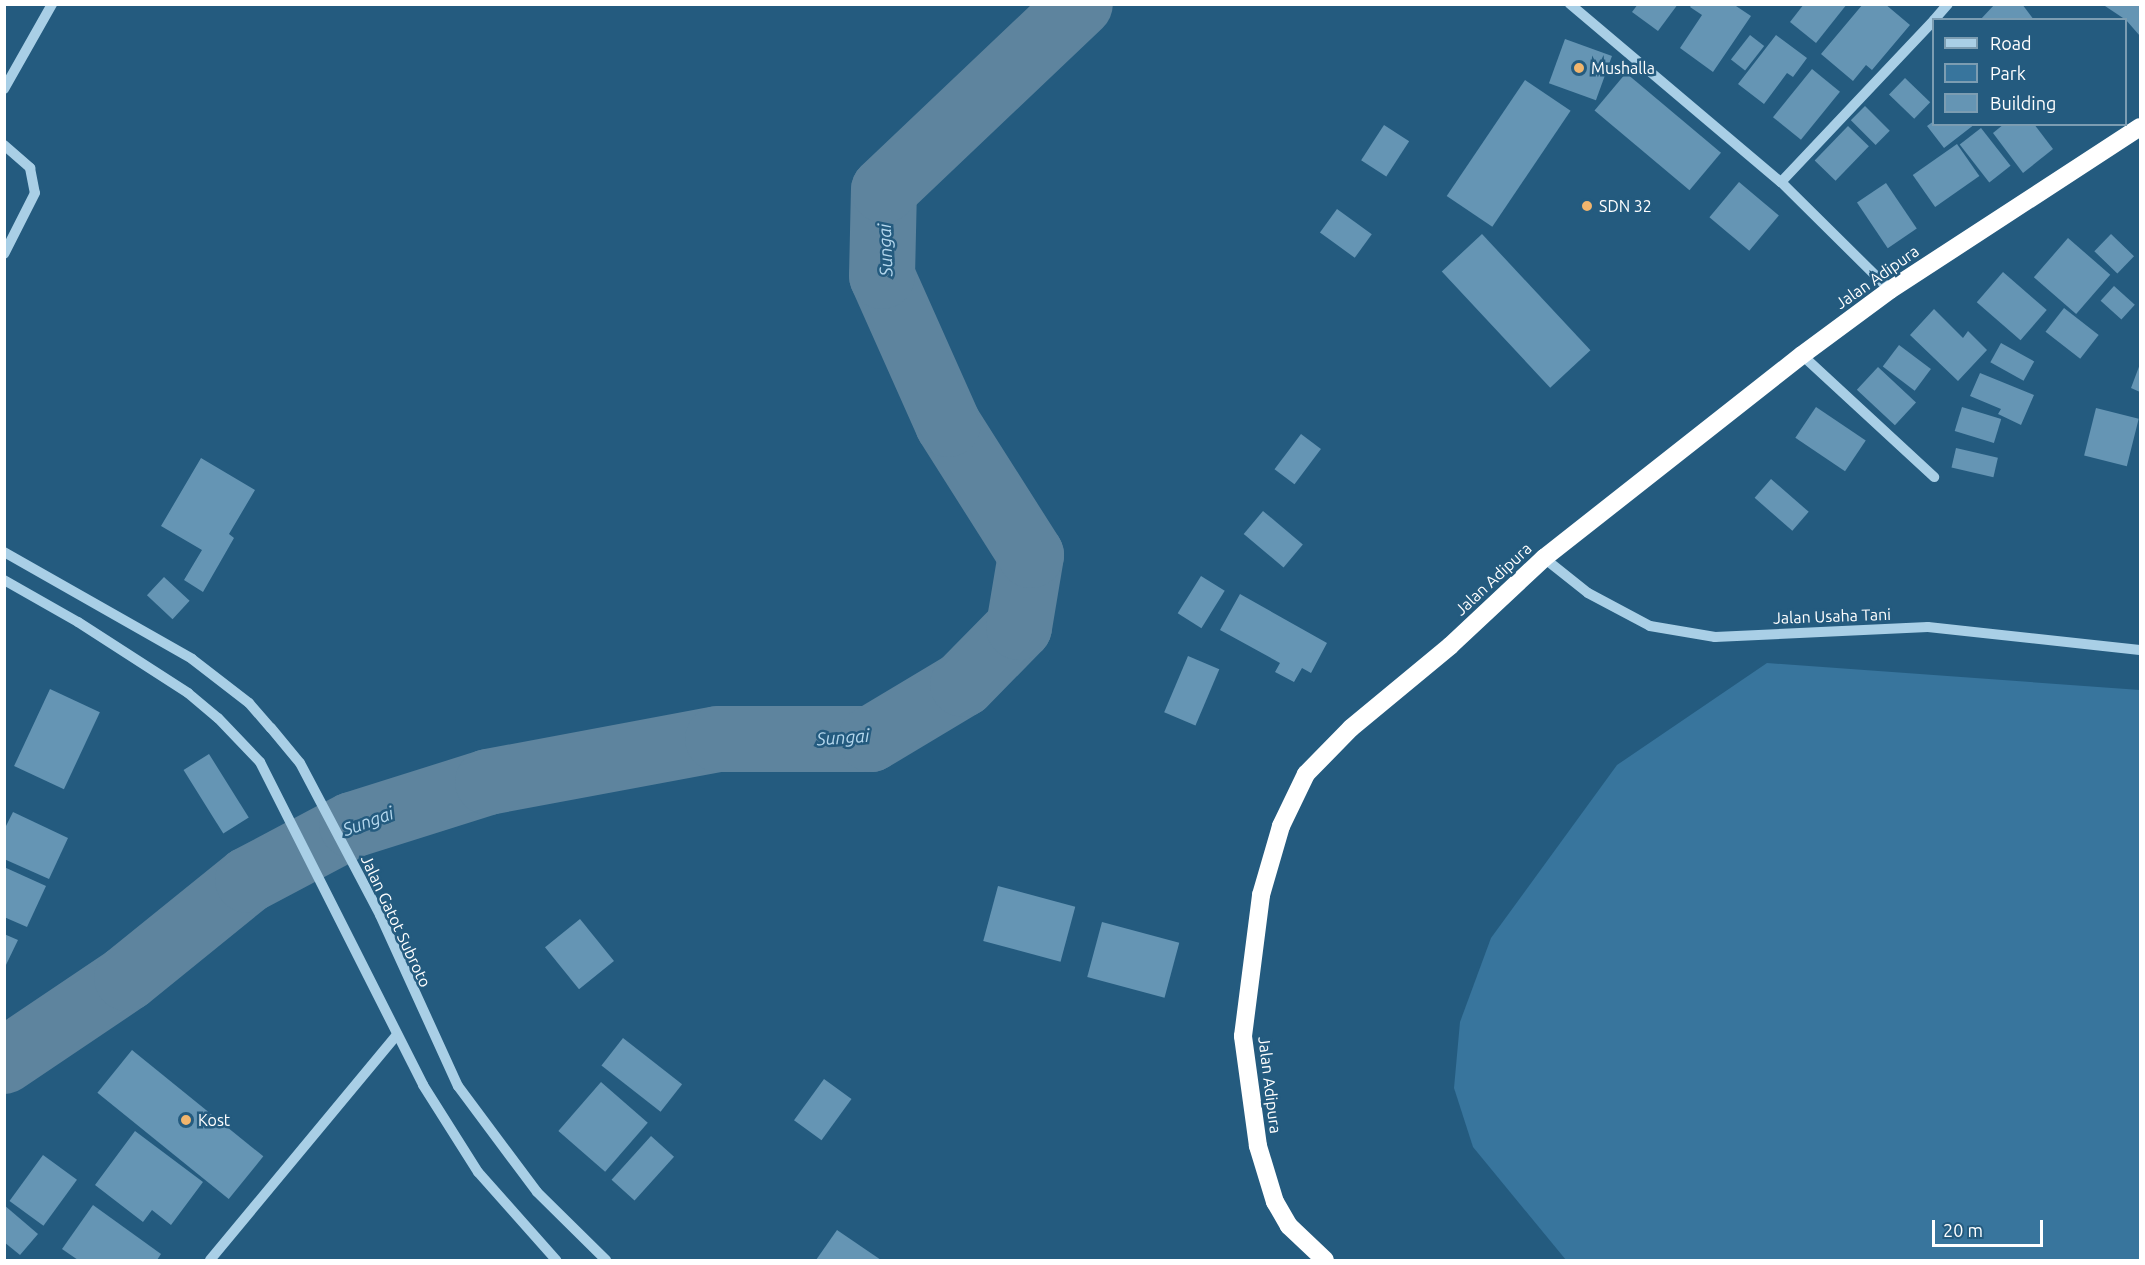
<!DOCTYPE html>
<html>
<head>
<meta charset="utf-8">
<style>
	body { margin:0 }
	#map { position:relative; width:2145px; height:1265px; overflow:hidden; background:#245b7f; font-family:Ubuntu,sans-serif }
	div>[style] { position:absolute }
	.green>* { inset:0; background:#38759d }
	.river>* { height:66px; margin:-33px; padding:0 33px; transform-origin:33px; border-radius:33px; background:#5e849e }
	.building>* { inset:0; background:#6595b4; transform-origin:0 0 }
	.minor>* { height:10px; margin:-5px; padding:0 5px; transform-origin:5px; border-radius:5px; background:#a9cfe6 }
	.highway>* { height:18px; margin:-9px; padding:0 9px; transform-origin:9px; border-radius:9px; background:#fff }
	.dots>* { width:16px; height:16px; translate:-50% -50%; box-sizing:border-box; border:3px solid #245b7f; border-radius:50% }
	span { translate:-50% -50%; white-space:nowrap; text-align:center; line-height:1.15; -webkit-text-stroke:5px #245b7f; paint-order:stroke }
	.poi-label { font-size:16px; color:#fff }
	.left { translate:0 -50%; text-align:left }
	.street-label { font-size:16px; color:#fff }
	.water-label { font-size:18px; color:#b5d8ee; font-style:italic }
	.frame { position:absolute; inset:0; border:6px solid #fff; pointer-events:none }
	.legend { position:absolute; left:1932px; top:18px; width:195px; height:108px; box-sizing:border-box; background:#245b7f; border:2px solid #7c9db2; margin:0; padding:8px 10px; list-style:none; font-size:18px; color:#fff }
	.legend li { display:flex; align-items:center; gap:12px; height:30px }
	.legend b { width:30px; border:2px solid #7c9db2 }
	.scale { position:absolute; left:1932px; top:1220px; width:111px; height:27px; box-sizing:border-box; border:3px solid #fff; border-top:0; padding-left:8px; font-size:18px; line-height:21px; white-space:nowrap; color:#fff; -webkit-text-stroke:4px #245b7f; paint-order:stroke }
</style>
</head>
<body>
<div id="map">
	<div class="green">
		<i style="clip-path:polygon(1767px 663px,2140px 690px,2140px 1260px,1566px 1260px,1473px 1147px,1454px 1088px,1460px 1022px,1491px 938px,1617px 765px)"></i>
	</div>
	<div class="river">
		<i style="left:4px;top:1061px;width:148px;rotate:-34deg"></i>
		<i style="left:127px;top:978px;width:156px;rotate:-39deg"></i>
		<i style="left:248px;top:880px;width:118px;rotate:-27.9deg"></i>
		<i style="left:352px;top:825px;width:143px;rotate:-17.5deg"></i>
		<i style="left:488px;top:782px;width:234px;rotate:-10.6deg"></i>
		<i style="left:718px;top:739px;width:153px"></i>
		<i style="left:871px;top:739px;width:107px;rotate:-30.9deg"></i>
		<i style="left:963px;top:684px;width:80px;rotate:-45.5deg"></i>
		<i style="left:1019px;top:627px;width:73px;rotate:-80.5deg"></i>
		<i style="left:1031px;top:555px;width:155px;rotate:-122.4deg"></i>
		<i style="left:948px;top:424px;width:162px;rotate:-114deg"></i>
		<i style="left:882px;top:276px;width:86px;rotate:-88.7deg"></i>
		<i style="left:884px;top:190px;width:270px;rotate:-43.5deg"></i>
	</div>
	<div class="building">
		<i style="clip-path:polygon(1638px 4px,1678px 4px,1658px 31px,1632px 12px)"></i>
		<i style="clip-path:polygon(1692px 4px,1733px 4px,1751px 16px,1713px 72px,1680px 48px,1702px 15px,1690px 7px)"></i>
		<i style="clip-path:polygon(1804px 4px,1847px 4px,1816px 43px,1790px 22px)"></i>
		<i style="clip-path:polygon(1863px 4px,1885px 4px,1910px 25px,1872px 70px,1866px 65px,1853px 81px,1821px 54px)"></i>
		<i style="clip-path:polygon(1995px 4px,2022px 4px,2034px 20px,1980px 20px)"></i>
		<i style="clip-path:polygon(2102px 4px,2140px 4px,2140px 36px,2126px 20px)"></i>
		<i style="left:1750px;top:35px;width:18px;height:31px;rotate:38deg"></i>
		<i style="clip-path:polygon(1776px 35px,1807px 58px,1793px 77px,1787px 73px,1764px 104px,1738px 84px)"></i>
		<i style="left:1565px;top:39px;width:50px;height:47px;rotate:20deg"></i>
		<i style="left:1812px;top:69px;width:36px;height:62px;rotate:39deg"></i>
		<i style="left:1626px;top:73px;width:124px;height:49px;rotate:40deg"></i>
		<i style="left:1905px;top:78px;width:35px;height:23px;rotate:44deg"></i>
		<i style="left:1525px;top:80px;width:55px;height:140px;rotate:34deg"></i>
		<i style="left:1865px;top:106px;width:35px;height:20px;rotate:45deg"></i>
		<i style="clip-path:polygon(1934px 121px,1934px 124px,1975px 124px,1944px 148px,1927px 126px)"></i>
		<i style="clip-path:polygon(2004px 124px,2034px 124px,2053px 149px,2023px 173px,1993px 133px)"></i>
		<i style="left:1384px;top:125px;width:30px;height:42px;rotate:33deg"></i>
		<i style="left:1848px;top:126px;width:29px;height:48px;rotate:44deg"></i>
		<i style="left:1981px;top:128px;width:48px;height:27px;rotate:52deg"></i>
		<i style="left:1957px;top:144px;width:39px;height:54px;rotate:55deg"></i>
		<i style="left:1739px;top:182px;width:52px;height:46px;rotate:40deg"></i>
		<i style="left:1886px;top:183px;width:55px;height:35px;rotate:56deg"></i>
		<i style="left:1337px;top:209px;width:43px;height:29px;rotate:36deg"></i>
		<i style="left:1482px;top:234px;width:159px;height:55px;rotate:47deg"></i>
		<i style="left:2111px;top:234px;width:32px;height:24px;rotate:44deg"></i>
		<i style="left:2068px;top:238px;width:56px;height:52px;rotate:41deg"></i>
		<i style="left:2003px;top:272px;width:58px;height:40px;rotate:41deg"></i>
		<i style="left:2114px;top:286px;width:28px;height:20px;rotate:42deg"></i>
		<i style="left:2064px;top:308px;width:44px;height:30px;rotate:38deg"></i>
		<i style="clip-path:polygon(1934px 309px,1963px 338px,1968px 331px,1987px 350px,1958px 381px,1910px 335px)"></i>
		<i style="left:2001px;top:343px;width:38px;height:22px;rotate:29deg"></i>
		<i style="left:1899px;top:345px;width:40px;height:27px;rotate:37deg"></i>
		<i style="clip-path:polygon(2140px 364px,2140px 392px,2131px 388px)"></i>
		<i style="left:1878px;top:367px;width:52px;height:31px;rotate:43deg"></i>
		<i style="clip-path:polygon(1980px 373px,2034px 395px,2021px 425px,1998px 414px,2001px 409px,1970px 396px)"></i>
		<i style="left:1816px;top:407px;width:60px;height:37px;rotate:34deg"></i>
		<i style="left:1962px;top:407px;width:41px;height:25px;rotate:17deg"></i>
		<i style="left:2096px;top:408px;width:44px;height:49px;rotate:14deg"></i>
		<i style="left:1301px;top:434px;width:25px;height:44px;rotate:37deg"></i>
		<i style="left:1956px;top:448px;width:43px;height:20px;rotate:13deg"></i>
		<i style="clip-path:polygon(201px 458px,255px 490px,229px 534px,234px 538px,203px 592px,184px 580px,202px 550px,161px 526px)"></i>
		<i style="left:1771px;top:479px;width:50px;height:25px;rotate:41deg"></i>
		<i style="left:1263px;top:511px;width:52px;height:30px;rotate:40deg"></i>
		<i style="left:1201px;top:576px;width:28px;height:44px;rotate:32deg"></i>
		<i style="left:164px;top:577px;width:35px;height:25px;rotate:43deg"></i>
		<i style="clip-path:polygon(1240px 594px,1327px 643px,1311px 673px,1302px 668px,1294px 682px,1275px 672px,1280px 663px,1220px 630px)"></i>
		<i style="left:1188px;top:656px;width:34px;height:61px;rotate:23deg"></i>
		<i style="left:50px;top:689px;width:55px;height:85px;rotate:25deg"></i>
		<i style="left:209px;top:754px;width:75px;height:30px;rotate:58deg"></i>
		<i style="clip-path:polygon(13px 812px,68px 838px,49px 879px,4px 859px,4px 830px)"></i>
		<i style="clip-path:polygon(4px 867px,46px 886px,27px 927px,4px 917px)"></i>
		<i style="left:998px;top:886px;width:80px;height:57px;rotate:15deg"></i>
		<i style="left:580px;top:919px;width:54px;height:45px;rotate:51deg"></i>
		<i style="left:1102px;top:922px;width:80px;height:57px;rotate:15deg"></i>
		<i style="clip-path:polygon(4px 934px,18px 940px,4px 969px)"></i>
		<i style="left:623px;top:1038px;width:75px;height:35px;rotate:38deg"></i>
		<i style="left:132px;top:1050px;width:169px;height:55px;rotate:39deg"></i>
		<i style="left:824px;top:1079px;width:34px;height:51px;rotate:36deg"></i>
		<i style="left:601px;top:1082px;width:62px;height:65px;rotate:41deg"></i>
		<i style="clip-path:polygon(135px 1131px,203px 1182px,171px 1225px,152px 1210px,143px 1222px,95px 1185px)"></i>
		<i style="left:651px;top:1136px;width:31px;height:59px;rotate:42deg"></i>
		<i style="left:43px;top:1155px;width:42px;height:57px;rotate:36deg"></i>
		<i style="clip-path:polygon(4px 1205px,38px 1234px,20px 1255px,4px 1242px)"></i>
		<i style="clip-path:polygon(93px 1205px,161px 1254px,157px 1260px,78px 1260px,62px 1249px)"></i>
		<i style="clip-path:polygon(837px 1230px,881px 1260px,816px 1260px)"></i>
	</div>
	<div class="minor">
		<i style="left:1570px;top:4px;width:276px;rotate:40.2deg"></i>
		<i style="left:1781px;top:182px;width:153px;rotate:44.7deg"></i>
		<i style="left:1934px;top:20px;width:21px;rotate:-49deg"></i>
		<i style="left:4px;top:89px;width:98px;rotate:-60.5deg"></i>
		<i style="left:4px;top:145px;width:35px;rotate:41deg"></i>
		<i style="left:30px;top:168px;width:25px;rotate:79deg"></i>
		<i style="left:35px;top:193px;width:68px;rotate:116.9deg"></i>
		<i style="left:1781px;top:182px;width:223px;rotate:-46.6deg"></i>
		<i style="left:1802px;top:355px;width:180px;rotate:42.7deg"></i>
		<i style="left:4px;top:552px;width:216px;rotate:29.6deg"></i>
		<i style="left:192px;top:659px;width:72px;rotate:37.7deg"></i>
		<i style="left:249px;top:703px;width:33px;rotate:49deg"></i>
		<i style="left:271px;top:728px;width:45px;rotate:50.4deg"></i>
		<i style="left:300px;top:763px;width:172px;rotate:62.2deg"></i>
		<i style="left:380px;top:915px;width:188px;rotate:65.5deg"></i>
		<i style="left:458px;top:1086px;width:132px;rotate:53.3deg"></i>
		<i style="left:537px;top:1192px;width:97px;rotate:44.6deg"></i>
		<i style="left:1544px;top:558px;width:56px;rotate:38.5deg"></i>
		<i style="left:1588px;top:593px;width:70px;rotate:28deg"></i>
		<i style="left:1650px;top:626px;width:66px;rotate:9.6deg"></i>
		<i style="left:1715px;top:637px;width:213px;rotate:-2.7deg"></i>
		<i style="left:1928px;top:627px;width:213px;rotate:6.2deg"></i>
		<i style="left:4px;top:580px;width:85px;rotate:29.6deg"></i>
		<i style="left:78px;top:622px;width:131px;rotate:32.8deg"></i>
		<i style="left:188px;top:693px;width:39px;rotate:40deg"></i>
		<i style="left:218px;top:718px;width:61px;rotate:46.3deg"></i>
		<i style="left:260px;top:762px;width:362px;rotate:63.2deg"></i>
		<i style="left:423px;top:1085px;width:103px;rotate:57.7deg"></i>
		<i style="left:478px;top:1172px;width:118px;rotate:48.4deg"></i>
		<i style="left:210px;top:1260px;width:293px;rotate:-50.3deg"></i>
	</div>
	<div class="highway">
		<i style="left:1325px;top:1260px;width:50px;rotate:-136.6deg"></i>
		<i style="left:1289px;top:1226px;width:28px;rotate:-120deg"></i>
		<i style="left:1275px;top:1202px;width:59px;rotate:-106.9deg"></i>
		<i style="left:1258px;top:1146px;width:111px;rotate:-97.8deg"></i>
		<i style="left:1243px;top:1036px;width:142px;rotate:-82.7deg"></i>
		<i style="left:1261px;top:895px;width:72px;rotate:-73.8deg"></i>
		<i style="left:1281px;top:826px;width:58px;rotate:-64.3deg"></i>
		<i style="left:1306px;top:774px;width:64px;rotate:-45.6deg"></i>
		<i style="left:1351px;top:728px;width:129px;rotate:-39.6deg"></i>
		<i style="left:1450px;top:646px;width:129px;rotate:-43.1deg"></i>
		<i style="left:1544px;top:558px;width:328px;rotate:-38.2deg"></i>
		<i style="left:1802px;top:355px;width:109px;rotate:-36.5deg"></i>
		<i style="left:1890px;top:290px;width:298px;rotate:-33.1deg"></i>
	</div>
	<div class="dots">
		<i style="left:1579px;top:68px;background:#f1b56d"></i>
		<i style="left:1587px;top:206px;background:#f1b56d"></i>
		<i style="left:186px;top:1120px;background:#f1b56d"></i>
	</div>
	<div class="poi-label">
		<span class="left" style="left:1591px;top:68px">Mushalla</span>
		<span class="left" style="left:1599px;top:206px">SDN 32</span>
		<span class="left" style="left:198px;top:1120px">Kost</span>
	</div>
	<div class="street-label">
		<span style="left:1877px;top:277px;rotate:-35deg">Jalan Adipura</span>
		<span style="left:1493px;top:579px;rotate:-43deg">Jalan Adipura</span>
		<span style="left:1832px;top:616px;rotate:-2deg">Jalan Usaha Tani</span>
		<span style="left:396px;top:921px;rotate:65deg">Jalan Gatot Subroto</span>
		<span style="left:1270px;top:1085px;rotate:83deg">Jalan Adipura</span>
	</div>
	<div class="water-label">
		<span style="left:885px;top:250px;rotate:-92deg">Sungai</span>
		<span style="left:843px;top:737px;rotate:-4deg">Sungai</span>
		<span style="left:368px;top:821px;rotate:-20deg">Sungai</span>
	</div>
	<div class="frame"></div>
	<ul class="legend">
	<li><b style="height:8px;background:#a9cfe6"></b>Road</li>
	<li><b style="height:16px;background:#38759d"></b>Park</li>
	<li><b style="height:16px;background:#6595b4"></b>Building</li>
	</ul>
	<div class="scale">20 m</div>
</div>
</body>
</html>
